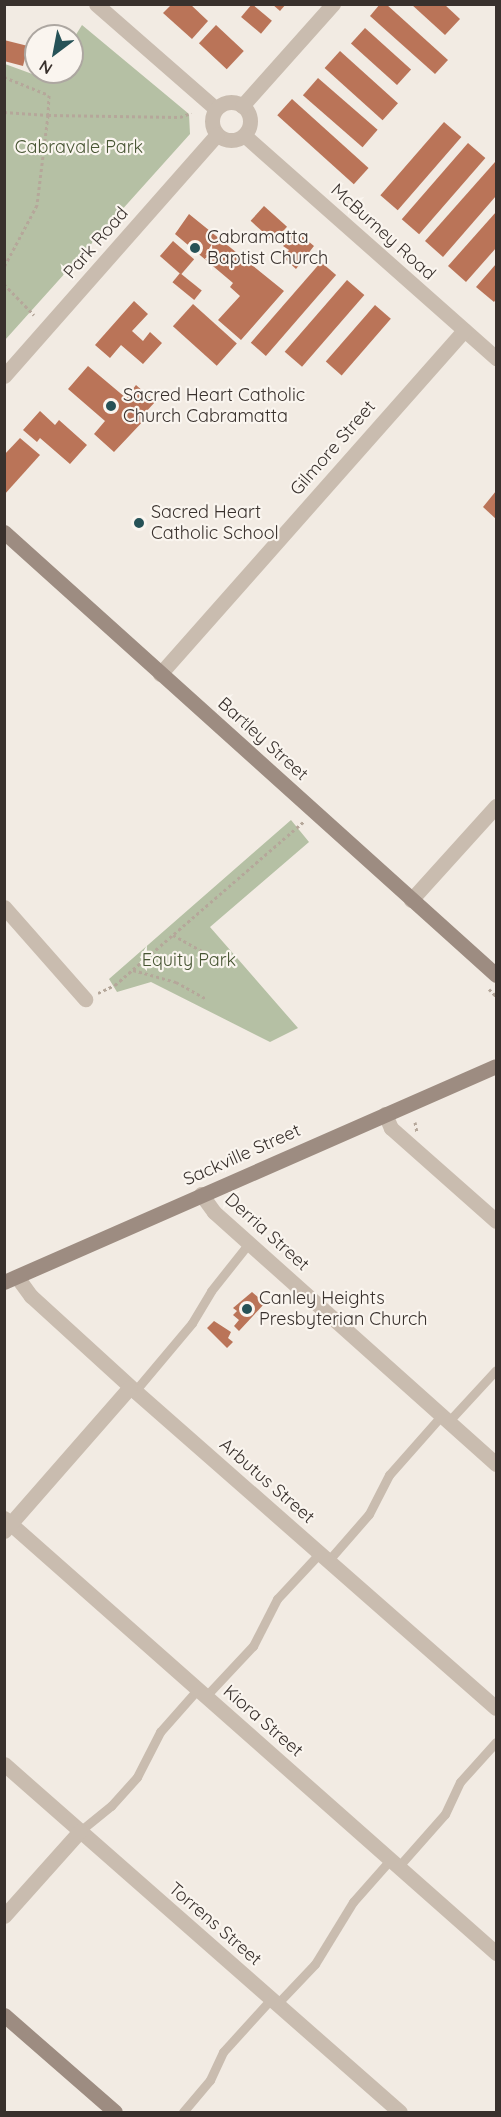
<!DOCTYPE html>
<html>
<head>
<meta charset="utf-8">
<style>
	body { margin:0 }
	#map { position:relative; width:501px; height:2117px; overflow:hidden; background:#f2ebe3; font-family:Quicksand,sans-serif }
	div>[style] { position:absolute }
	.green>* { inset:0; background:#b5c0a4 }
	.building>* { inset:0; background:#ba7458; transform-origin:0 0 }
	.path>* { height:3px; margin-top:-1.5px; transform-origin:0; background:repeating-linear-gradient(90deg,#b5a79a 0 3px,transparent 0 6px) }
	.service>* { height:9px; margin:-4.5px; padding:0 4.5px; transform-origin:4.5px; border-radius:4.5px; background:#c9bcaf }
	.minor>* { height:15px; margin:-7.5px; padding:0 7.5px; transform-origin:7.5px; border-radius:7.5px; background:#c9bcaf }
	.minor>.ring { margin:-7.5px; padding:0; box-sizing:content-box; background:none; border:15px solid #c9bcaf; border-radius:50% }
	.secondary>* { height:15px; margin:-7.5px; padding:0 7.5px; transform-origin:7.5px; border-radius:7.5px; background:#9d8c81 }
	.dots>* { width:16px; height:16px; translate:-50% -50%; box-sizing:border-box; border:3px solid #faf5ef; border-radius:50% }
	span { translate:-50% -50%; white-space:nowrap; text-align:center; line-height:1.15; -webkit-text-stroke:4.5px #faf5ef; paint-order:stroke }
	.park-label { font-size:18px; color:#475533 }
	.street-label { font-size:18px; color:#39312d }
	.poi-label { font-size:18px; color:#39312d }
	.left { translate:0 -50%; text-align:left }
	.frame { position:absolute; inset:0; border:6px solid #39312d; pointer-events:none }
	.north { position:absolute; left:24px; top:24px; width:60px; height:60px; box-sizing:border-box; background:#faf5ef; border:2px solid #ada7a1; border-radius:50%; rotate:212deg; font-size:16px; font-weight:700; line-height:24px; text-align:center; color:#39312d }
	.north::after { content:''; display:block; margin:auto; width:21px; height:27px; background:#265257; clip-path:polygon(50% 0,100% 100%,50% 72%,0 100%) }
</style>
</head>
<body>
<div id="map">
	<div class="green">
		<i style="clip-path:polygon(82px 25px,189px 114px,190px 134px,5px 340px,5px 64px,46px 79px,51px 72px,72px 72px,72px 41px)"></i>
		<i style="clip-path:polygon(291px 820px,309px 842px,210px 927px,298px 1028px,270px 1042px,151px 982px,117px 992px,109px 979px)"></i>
	</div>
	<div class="building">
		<i style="clip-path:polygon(172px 4px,190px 4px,208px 21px,192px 39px,163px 13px)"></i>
		<i style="left:252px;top:4px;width:26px;height:17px;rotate:40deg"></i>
		<i style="clip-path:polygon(272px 4px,286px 4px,280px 11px)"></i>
		<i style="clip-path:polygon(380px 4px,386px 4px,448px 60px,435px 74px,370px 16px)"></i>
		<i style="clip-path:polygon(411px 4px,444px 4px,460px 19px,445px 35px)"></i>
		<i style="left:216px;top:25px;width:38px;height:25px;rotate:43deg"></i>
		<i style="left:365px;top:28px;width:62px;height:21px;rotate:42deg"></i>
		<i style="clip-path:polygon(4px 40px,28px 46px,23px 66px,4px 61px)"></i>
		<i style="left:340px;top:51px;width:78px;height:23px;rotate:42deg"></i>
		<i style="left:318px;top:78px;width:79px;height:23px;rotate:41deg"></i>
		<i style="left:292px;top:99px;width:103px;height:22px;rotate:42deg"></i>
		<i style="left:444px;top:122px;width:23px;height:97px;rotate:41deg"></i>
		<i style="left:468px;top:143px;width:23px;height:101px;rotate:41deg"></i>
		<i style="clip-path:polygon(495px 162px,496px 196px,443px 257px,425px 241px)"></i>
		<i style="left:264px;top:206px;width:31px;height:20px;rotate:42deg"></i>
		<i style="clip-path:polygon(496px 212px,496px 248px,466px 282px,448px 266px)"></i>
		<i style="clip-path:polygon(189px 214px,284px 291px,241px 340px,218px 320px,240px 296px,230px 287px,233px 283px,175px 234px)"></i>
		<i style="clip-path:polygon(296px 231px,314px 246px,296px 269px,283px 257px,289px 250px,283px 246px)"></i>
		<i style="left:173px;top:241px;width:28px;height:20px;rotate:41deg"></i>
		<i style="left:321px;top:262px;width:20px;height:107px;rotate:41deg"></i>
		<i style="clip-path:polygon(496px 264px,496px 299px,494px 302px,476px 287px)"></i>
		<i style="left:180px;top:273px;width:28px;height:12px;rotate:39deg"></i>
		<i style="left:347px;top:280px;width:23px;height:95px;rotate:41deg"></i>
		<i style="clip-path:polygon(134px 301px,148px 314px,132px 331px,143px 341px,150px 332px,162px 343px,143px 364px,121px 345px,110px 358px,95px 345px)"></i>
		<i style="left:193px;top:304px;width:59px;height:30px;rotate:42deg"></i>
		<i style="left:375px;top:305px;width:21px;height:75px;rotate:41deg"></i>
		<i style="clip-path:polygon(88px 366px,126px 398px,136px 385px,155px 402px,144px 414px,147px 417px,114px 452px,94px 434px,105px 421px,68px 389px)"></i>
		<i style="clip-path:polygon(40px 411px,55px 425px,59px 420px,87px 445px,70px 464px,40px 438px,37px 442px,23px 430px)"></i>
		<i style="clip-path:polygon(20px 438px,40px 455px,4px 495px,4px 455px)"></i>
		<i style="clip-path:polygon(496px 491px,496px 519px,483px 507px)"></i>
		<i style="clip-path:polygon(252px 1292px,265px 1303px,239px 1331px,234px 1326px,239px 1320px,233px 1315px,237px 1311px,233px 1308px)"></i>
		<i style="clip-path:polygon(214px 1321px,231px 1332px,228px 1338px,233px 1342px,227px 1348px,207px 1328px)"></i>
	</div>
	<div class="path">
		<i style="left:4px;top:77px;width:48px;rotate:21.8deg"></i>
		<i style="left:49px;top:95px;width:20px;rotate:93deg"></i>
		<i style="left:48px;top:115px;width:132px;rotate:0.9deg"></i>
		<i style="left:180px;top:117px;width:12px;rotate:-20deg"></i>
		<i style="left:4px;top:112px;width:44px;rotate:3.9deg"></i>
		<i style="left:48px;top:115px;width:91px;rotate:97deg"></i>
		<i style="left:37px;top:205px;width:70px;rotate:118deg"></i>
		<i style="left:4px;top:284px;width:43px;rotate:45.9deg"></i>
		<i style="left:173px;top:935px;width:56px;rotate:28.9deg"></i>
		<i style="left:133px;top:970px;width:45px;rotate:15.6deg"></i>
		<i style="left:176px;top:982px;width:35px;rotate:29deg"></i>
		<i style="left:489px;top:989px;width:10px;rotate:45deg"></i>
		<i style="left:98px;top:993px;width:19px;rotate:-25deg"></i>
		<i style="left:115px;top:985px;width:250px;rotate:-40.9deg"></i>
		<i style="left:415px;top:1122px;width:10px;rotate:79deg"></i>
	</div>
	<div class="service">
		<i style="left:135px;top:1391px;width:89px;rotate:-50deg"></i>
		<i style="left:192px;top:1323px;width:37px;rotate:-59deg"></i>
		<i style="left:211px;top:1291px;width:61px;rotate:-51.6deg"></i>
		<i style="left:449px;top:1421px;width:69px;rotate:-47.3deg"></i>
		<i style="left:328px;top:1561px;width:62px;rotate:-48.9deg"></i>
		<i style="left:369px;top:1514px;width:44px;rotate:-62.9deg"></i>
		<i style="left:389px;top:1475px;width:80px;rotate:-48.5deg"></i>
		<i style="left:206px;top:1696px;width:69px;rotate:-46.8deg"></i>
		<i style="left:253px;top:1646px;width:53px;rotate:-62.9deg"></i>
		<i style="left:277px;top:1599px;width:62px;rotate:-47deg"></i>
		<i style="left:80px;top:1831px;width:40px;rotate:-39deg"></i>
		<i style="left:111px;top:1806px;width:39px;rotate:-48deg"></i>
		<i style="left:137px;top:1777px;width:51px;rotate:-62.9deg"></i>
		<i style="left:160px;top:1732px;width:57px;rotate:-48.5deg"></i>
		<i style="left:399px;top:1866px;width:69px;rotate:-48.5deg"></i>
		<i style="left:445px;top:1814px;width:35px;rotate:-65deg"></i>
		<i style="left:460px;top:1782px;width:54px;rotate:-48deg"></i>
		<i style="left:277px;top:2004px;width:55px;rotate:-46.5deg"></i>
		<i style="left:315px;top:1964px;width:73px;rotate:-58.5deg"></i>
		<i style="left:353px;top:1902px;width:57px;rotate:-48.5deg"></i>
		<i style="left:183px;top:2112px;width:42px;rotate:-49.8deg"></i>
		<i style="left:210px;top:2080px;width:31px;rotate:-65deg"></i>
		<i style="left:223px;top:2052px;width:72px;rotate:-47.8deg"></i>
	</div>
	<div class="minor">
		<i style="left:96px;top:4px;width:159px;rotate:41.2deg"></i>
		<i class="ring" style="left:212px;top:102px;width:23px;height:23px"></i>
		<i style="left:242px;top:106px;width:137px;rotate:-48.3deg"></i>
		<i style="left:244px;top:135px;width:337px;rotate:41.5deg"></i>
		<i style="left:4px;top:376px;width:322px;rotate:-48.6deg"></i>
		<i style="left:160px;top:674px;width:459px;rotate:-48.5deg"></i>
		<i style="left:411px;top:900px;width:127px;rotate:-47.9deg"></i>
		<i style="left:4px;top:907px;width:123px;rotate:48.6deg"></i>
		<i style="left:385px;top:1114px;width:15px;rotate:67deg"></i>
		<i style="left:391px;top:1128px;width:140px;rotate:41.5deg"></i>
		<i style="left:201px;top:1194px;width:22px;rotate:54deg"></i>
		<i style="left:214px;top:1212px;width:378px;rotate:41.8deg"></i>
		<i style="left:17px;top:1277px;width:24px;rotate:54deg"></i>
		<i style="left:31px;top:1296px;width:141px;rotate:42.4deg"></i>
		<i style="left:135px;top:1391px;width:480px;rotate:41.3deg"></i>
		<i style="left:4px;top:1518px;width:657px;rotate:41.48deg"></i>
		<i style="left:4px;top:1531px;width:191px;rotate:-48.8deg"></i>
		<i style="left:4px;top:1764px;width:527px;rotate:41.31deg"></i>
		<i style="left:4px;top:1916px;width:114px;rotate:-48.2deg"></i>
	</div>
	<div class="secondary">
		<i style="left:4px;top:532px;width:662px;rotate:42deg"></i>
		<i style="left:4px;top:1282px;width:537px;rotate:-23.7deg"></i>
		<i style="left:4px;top:2015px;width:147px;rotate:41.1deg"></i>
	</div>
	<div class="dots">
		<i style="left:195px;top:248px;background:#265257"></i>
		<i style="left:111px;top:406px;background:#265257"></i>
		<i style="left:139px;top:523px;background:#265257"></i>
		<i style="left:247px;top:1309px;background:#265257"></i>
	</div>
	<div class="park-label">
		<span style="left:79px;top:147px">Cabravale Park</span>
		<span style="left:189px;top:960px">Equity Park</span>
	</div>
	<div class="street-label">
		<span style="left:383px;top:232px;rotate:42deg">McBurney Road</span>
		<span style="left:96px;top:243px;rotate:-49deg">Park Road</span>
		<span style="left:333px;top:448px;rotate:-49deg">Gilmore Street</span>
		<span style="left:263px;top:739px;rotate:42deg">Bartley Street</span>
		<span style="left:242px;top:1155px;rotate:-24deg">Sackville Street</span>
		<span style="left:267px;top:1232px;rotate:42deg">Derria Street</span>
		<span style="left:267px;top:1481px;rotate:41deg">Arbutus Street</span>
		<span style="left:263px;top:1721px;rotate:41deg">Kiora Street</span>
		<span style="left:215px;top:1924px;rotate:41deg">Torrens Street</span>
	</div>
	<div class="poi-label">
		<span class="left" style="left:207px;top:248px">Cabramatta<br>Baptist Church</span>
		<span class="left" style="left:123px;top:406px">Sacred Heart Catholic<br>Church Cabramatta</span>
		<span class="left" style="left:151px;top:523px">Sacred Heart<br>Catholic School</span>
		<span class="left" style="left:259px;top:1309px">Canley Heights<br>Presbyterian Church</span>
	</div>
	<div class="frame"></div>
	<div class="north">N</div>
</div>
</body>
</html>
